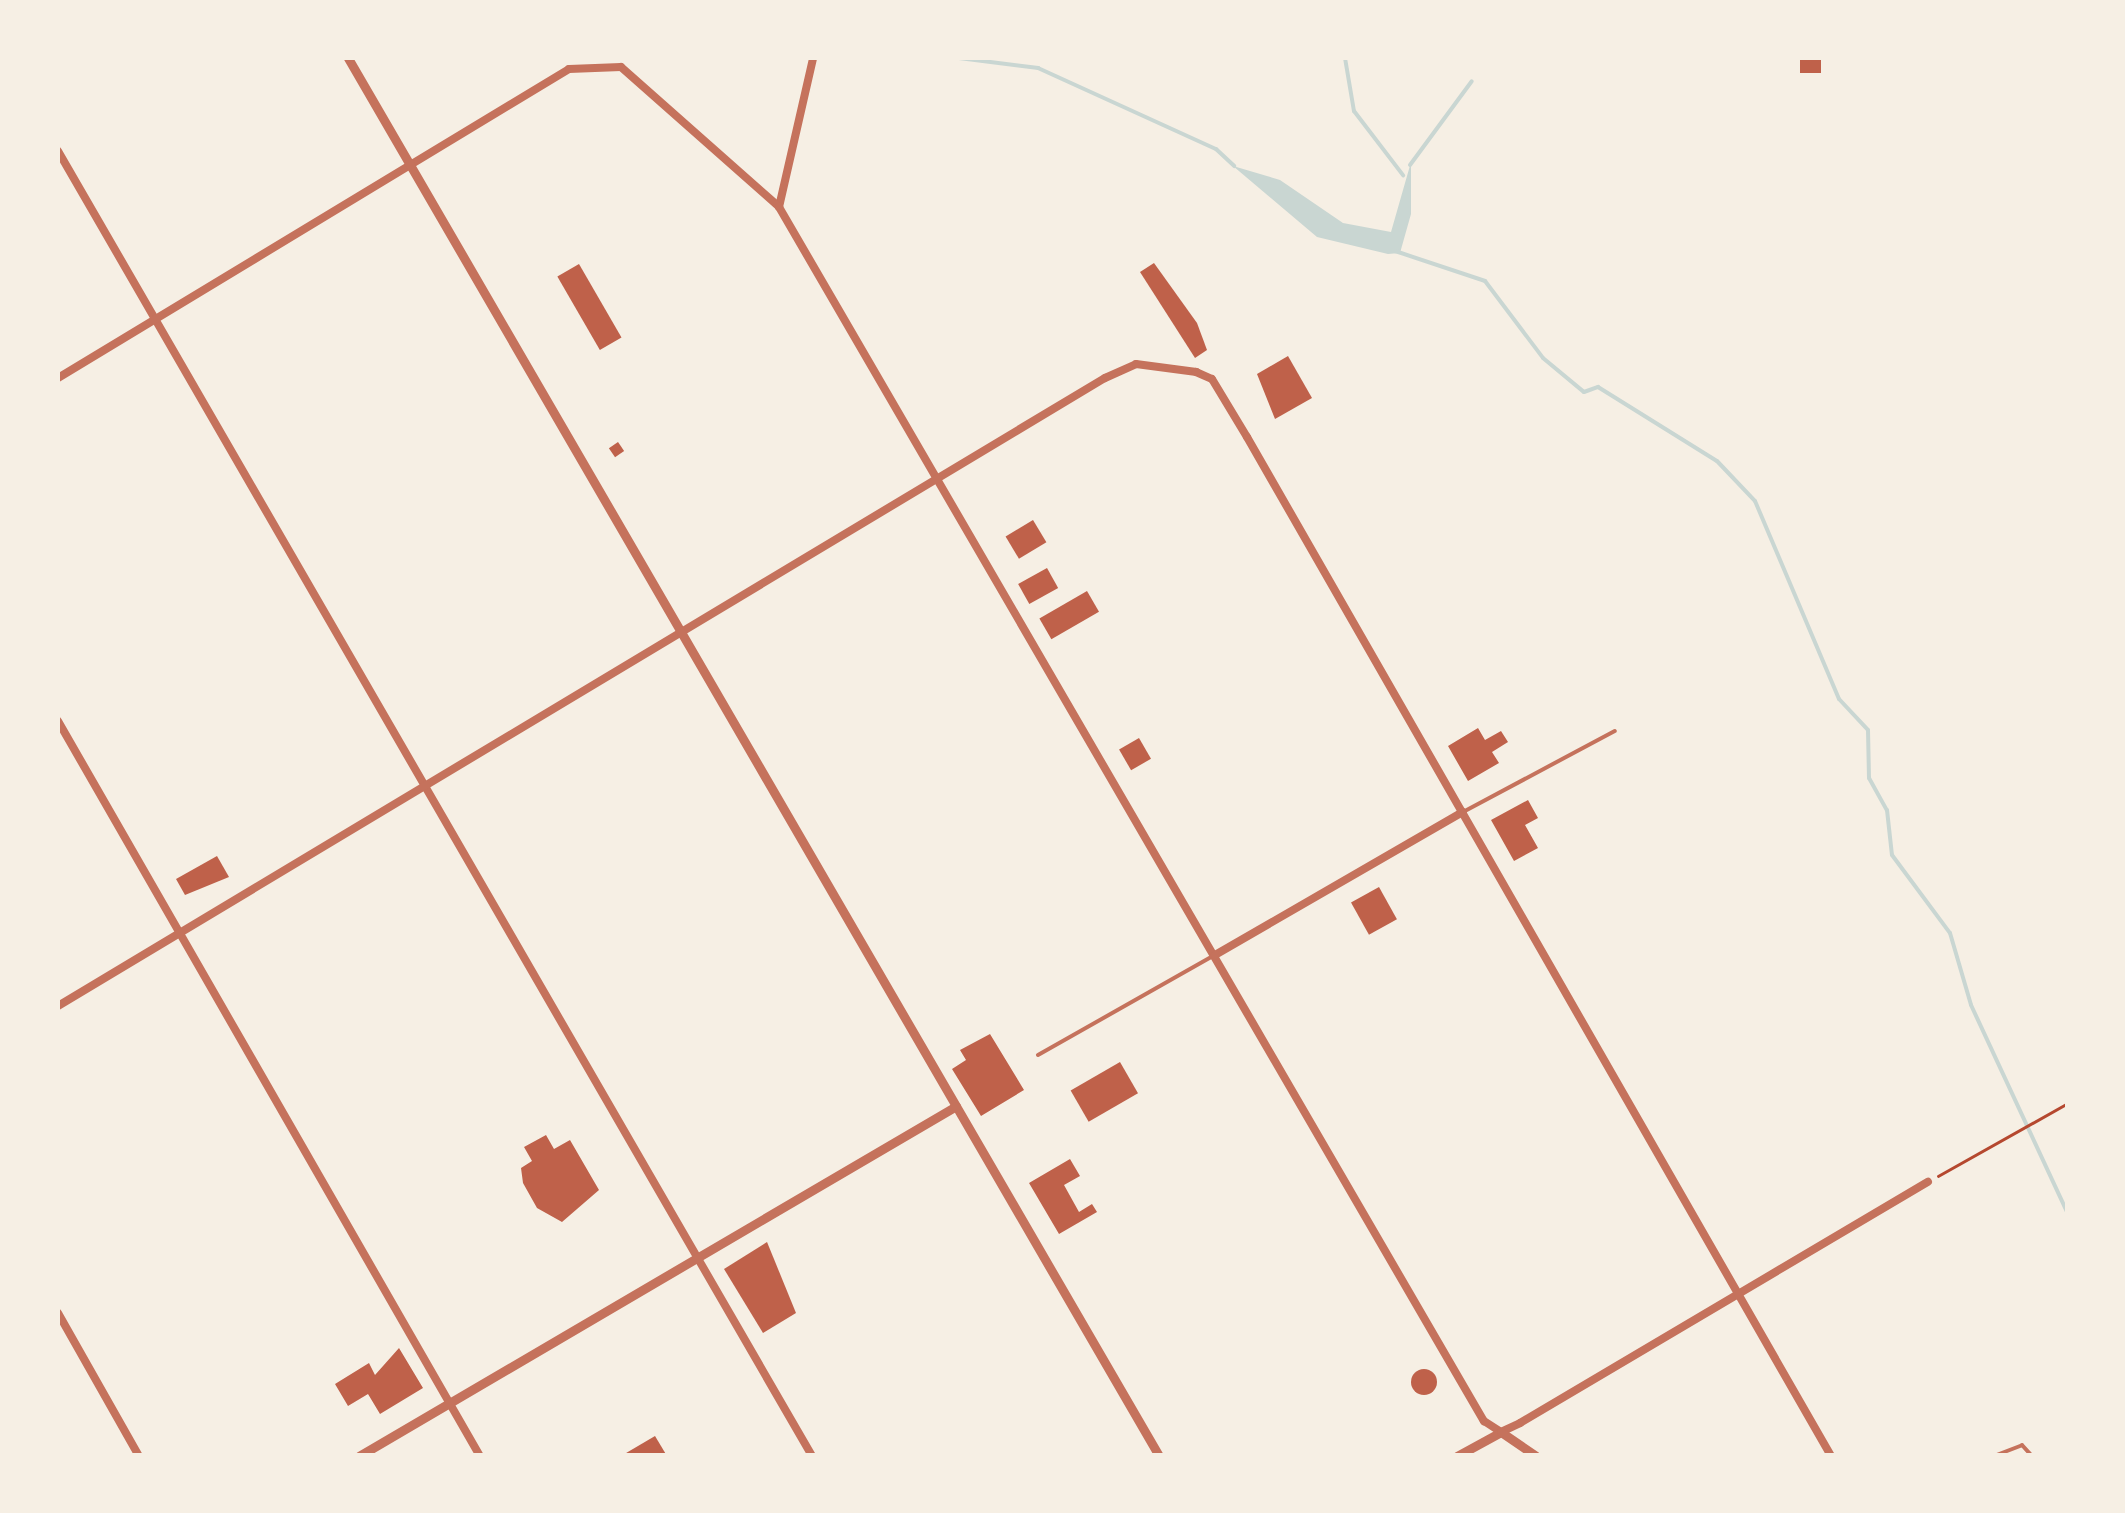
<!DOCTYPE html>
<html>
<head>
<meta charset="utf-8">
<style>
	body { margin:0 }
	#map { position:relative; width:2125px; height:1513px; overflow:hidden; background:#f6efe4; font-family:"PT Serif",serif }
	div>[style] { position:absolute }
	.water>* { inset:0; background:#c9d6d2 }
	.stream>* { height:4px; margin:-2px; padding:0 2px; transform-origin:2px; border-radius:2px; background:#c9d6d2 }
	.building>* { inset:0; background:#bf614a; transform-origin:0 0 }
	.round { border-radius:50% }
	.path>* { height:2.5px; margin:-1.25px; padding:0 1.25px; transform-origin:1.25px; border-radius:1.25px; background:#b5482f }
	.service>* { height:4px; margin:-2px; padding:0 2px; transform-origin:2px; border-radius:2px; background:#c5725c }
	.minor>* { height:8px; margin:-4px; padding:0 4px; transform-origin:4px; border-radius:4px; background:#c5725c }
	.tertiary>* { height:9px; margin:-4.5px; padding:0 4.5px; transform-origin:4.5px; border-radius:4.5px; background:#c5725c }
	span { translate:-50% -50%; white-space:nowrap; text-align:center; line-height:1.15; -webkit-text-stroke:8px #f6efe4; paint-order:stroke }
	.frame { position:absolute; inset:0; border:60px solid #f6efe4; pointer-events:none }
</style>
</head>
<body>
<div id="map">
	<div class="water">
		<i style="clip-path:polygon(1411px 162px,1411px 214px,1400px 253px,1388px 254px,1317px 237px,1233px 166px,1280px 180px,1343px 223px,1391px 232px)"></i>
	</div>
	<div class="stream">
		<i style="left:959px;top:58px;width:80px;rotate:7.2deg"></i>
		<i style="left:1038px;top:68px;width:196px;rotate:24.5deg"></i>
		<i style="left:1216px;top:149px;width:25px;rotate:43deg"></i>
		<i style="left:1345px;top:58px;width:54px;rotate:80.4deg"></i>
		<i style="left:1354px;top:111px;width:81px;rotate:52.6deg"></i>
		<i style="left:1410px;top:165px;width:104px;rotate:-53.6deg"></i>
		<i style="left:1395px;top:251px;width:95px;rotate:18.4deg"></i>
		<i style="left:1485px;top:281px;width:96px;rotate:53deg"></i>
		<i style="left:1543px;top:358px;width:53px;rotate:39.7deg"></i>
		<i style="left:1584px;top:392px;width:15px;rotate:-20deg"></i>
		<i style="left:1598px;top:387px;width:140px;rotate:31.9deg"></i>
		<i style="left:1717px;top:461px;width:55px;rotate:46.5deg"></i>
		<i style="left:1755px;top:501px;width:215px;rotate:67deg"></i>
		<i style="left:1839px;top:699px;width:42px;rotate:46.9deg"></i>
		<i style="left:1868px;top:730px;width:48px;rotate:88.8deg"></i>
		<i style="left:1869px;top:778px;width:37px;rotate:61deg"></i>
		<i style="left:1887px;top:810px;width:45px;rotate:83.7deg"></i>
		<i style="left:1892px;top:855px;width:97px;rotate:53.4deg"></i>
		<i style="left:1950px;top:933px;width:75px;rotate:73.7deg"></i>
		<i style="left:1971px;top:1005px;width:230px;rotate:65.1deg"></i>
	</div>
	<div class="building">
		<i style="left:1800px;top:58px;width:21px;height:15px"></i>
		<i style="clip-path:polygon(1154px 263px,1197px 323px,1207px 350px,1195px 358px,1140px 272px)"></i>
		<i style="left:579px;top:264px;width:85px;height:25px;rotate:60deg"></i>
		<i style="clip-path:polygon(1288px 356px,1312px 398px,1275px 419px,1257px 374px)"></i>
		<i style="left:618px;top:442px;width:11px;height:11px;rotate:56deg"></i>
		<i style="left:1033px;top:520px;width:26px;height:32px;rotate:59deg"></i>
		<i style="left:1047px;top:568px;width:23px;height:33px;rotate:61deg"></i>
		<i style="left:1087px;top:591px;width:24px;height:55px;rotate:60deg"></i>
		<i style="clip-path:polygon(1478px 728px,1485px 740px,1501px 731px,1508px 742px,1492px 752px,1499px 763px,1468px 781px,1448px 746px)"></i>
		<i style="left:1139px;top:738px;width:24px;height:23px;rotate:60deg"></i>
		<i style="clip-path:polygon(1528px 800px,1538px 818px,1525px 825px,1538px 848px,1514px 861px,1491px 820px)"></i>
		<i style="clip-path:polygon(217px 856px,229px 877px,185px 895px,176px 879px)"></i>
		<i style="left:1379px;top:887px;width:37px;height:32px;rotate:61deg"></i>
		<i style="clip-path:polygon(990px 1034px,1024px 1090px,981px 1116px,952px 1069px,966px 1060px,960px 1050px)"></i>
		<i style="left:1120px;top:1062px;width:36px;height:57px;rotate:60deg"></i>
		<i style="clip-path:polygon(546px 1135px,554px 1149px,570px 1140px,599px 1190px,562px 1222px,537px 1208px,523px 1183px,521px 1168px,532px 1161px,524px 1147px)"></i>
		<i style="clip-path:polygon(1070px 1159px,1080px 1176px,1064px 1185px,1079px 1212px,1092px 1204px,1097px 1212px,1059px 1234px,1029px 1183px)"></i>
		<i style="clip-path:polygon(767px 1242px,796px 1313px,763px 1333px,724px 1269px)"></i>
		<i style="clip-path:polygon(399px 1348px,423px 1388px,380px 1414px,368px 1394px,348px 1406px,335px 1384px,369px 1363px,375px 1375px)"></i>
		<i class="round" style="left:1411px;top:1369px;width:26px;height:26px"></i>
		<i style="clip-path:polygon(655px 1436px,667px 1456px,621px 1456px)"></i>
	</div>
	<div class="path">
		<i style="left:1938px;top:1176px;width:149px;rotate:-29.3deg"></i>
	</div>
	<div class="service">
		<i style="left:1463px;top:812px;width:172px;rotate:-28.1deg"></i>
		<i style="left:1038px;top:1055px;width:203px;rotate:-29.5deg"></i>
		<i style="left:1994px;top:1456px;width:30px;rotate:-21deg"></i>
		<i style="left:2022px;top:1445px;width:15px;rotate:48deg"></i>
	</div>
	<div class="minor">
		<i style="left:58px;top:151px;width:1507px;rotate:59.98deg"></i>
		<i style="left:779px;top:207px;width:153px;rotate:-77.1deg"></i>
		<i style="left:58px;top:378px;width:597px;rotate:-31.16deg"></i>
		<i style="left:569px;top:69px;width:52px;rotate:-2.2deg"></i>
		<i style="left:621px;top:67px;width:211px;rotate:41.5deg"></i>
		<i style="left:779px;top:207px;width:1404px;rotate:59.86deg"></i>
		<i style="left:1484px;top:1421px;width:20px;rotate:33deg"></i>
		<i style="left:1501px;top:1432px;width:21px;rotate:-25deg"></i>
		<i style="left:1520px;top:1423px;width:474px;rotate:-30.6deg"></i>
		<i style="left:58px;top:721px;width:848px;rotate:60.14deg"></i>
		<i style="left:1215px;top:955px;width:286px;rotate:-30deg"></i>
		<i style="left:58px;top:1006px;width:1221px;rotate:-30.96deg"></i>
		<i style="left:1105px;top:378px;width:34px;rotate:-24deg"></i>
		<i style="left:1136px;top:364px;width:61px;rotate:7.6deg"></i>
		<i style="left:1196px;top:372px;width:17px;rotate:24deg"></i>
		<i style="left:1212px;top:379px;width:68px;rotate:58.9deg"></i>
		<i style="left:1247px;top:437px;width:1174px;rotate:60.18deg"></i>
		<i style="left:58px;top:1313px;width:164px;rotate:60.5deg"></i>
	</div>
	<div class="tertiary">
		<i style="left:348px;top:58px;width:1616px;rotate:59.88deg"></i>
		<i style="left:359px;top:1456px;width:692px;rotate:-30.38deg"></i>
		<i style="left:1457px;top:1456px;width:50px;rotate:-28.6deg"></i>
		<i style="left:1501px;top:1432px;width:42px;rotate:34.4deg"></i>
	</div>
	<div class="frame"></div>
</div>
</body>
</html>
